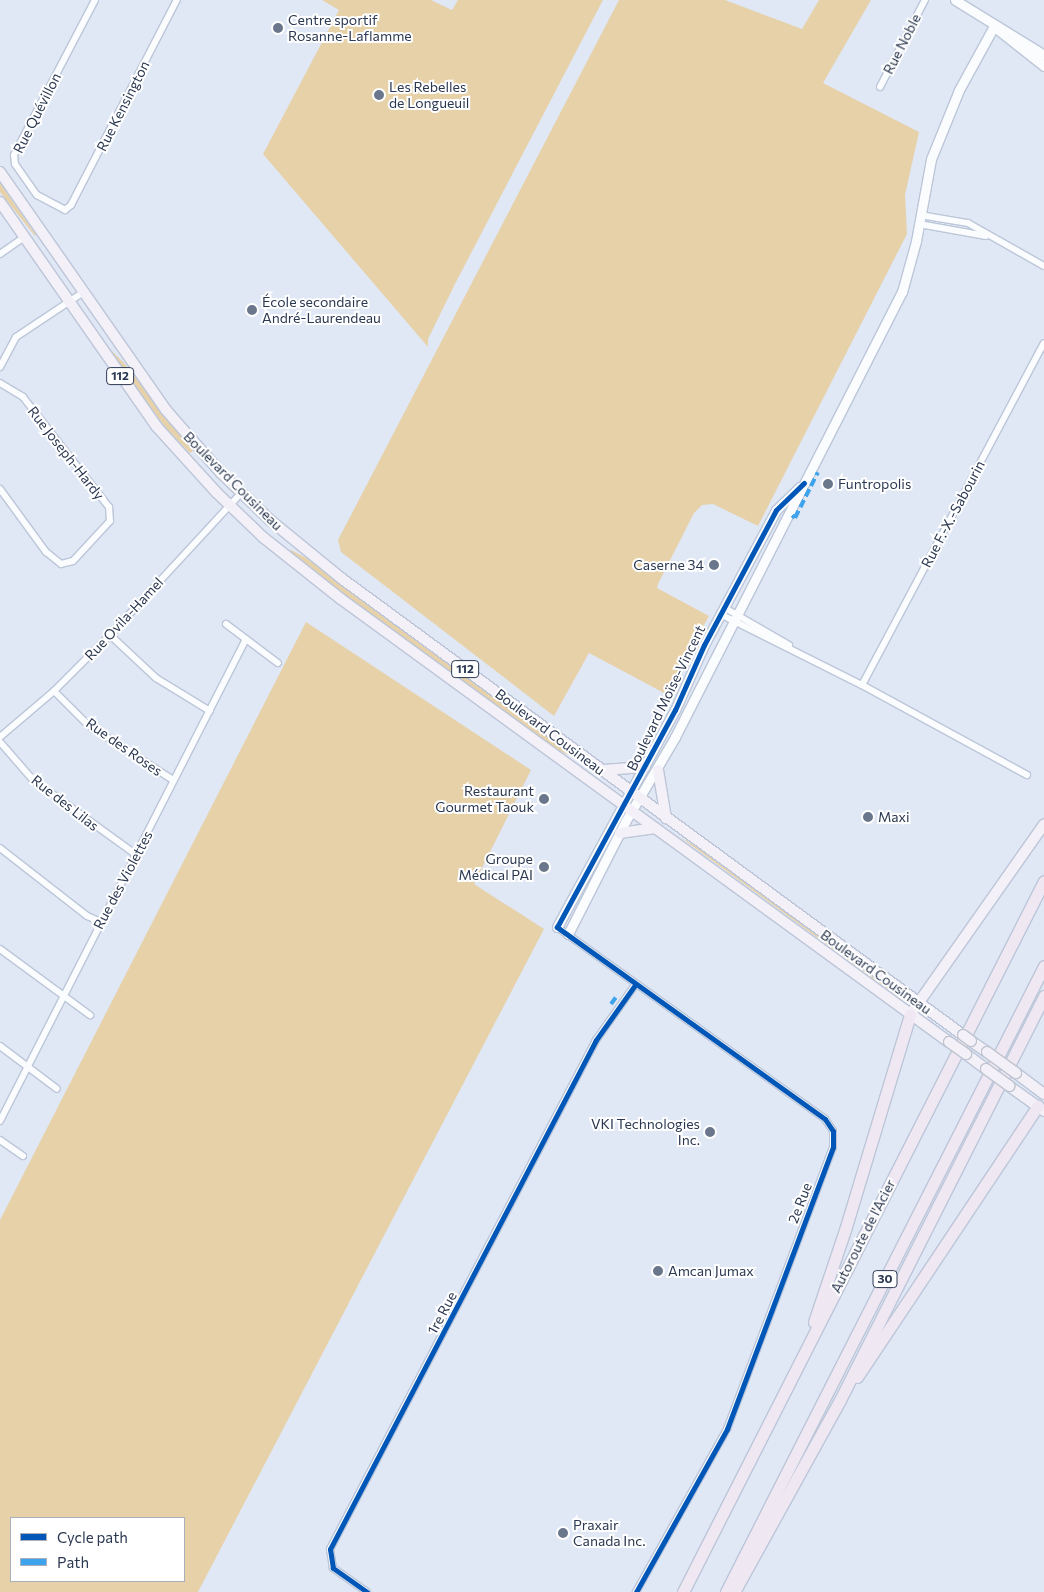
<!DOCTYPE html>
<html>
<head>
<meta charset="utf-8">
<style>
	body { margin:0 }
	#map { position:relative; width:1044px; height:1592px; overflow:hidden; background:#e0e8f6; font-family:Commissioner,sans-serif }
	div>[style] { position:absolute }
	.green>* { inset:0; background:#e6d1a9 }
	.roads { filter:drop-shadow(1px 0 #bcc6d8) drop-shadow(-1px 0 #bcc6d8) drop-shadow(0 1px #bcc6d8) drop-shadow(0 -1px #bcc6d8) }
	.street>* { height:6px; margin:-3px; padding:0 3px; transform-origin:3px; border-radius:3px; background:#fafcfe }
	.secondary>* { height:9px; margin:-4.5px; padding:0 4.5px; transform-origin:4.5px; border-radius:4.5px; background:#fafcfe }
	.primary>* { height:10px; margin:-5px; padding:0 5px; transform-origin:5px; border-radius:5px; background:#f4f0f8 }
	.highway>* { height:11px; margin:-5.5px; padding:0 5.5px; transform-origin:5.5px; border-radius:5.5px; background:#efe8f3 }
	.bridges { filter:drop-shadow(1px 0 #bec4cf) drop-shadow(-1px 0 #bec4cf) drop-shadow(0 1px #bec4cf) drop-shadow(0 -1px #bec4cf) }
	.primary-bridge>* { height:10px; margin:-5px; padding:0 5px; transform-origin:5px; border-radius:5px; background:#f4f0f8 }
	.quiet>* { height:4px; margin-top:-2px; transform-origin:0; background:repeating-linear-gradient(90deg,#3ea3ed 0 8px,transparent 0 12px) }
	.cycleway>* { height:5px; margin:-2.5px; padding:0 2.5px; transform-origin:2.5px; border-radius:2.5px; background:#0057b8 }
	.dots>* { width:14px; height:14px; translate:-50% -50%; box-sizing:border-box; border:2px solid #fff; border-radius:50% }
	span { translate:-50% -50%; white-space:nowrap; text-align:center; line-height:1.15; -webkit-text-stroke:4px #fff; paint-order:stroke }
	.shield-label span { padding:1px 4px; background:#fff; border:1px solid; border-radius:4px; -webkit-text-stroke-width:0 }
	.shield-label { font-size:12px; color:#2b3851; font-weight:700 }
	.poi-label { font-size:14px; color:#2b3851 }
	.left { translate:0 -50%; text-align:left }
	.right { translate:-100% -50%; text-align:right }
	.street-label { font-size:14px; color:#2b3851 }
	.legend { position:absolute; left:10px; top:1517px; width:175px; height:65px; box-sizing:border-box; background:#fff; border:1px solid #aaafb9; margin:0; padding:6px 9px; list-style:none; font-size:15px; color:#2b3851 }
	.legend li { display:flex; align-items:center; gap:10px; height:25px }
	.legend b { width:25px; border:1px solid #aaafb9 }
</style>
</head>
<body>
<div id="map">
	<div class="green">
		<i style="clip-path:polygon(322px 0,431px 0,452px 10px,458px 0,603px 0,455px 284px,428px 339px,428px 347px,263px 154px,339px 10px)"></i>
		<i style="clip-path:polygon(619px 0,725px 0,802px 29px,819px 0,871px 0,823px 83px,919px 132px,905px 195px,907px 234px,758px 526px,713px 504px,702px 505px,694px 513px,658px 584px,657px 588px,709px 616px,666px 694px,589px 653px,554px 716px,341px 552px,338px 540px)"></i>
		<i style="clip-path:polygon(0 183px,36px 235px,35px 236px,0 192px)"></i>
		<i style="clip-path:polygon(105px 344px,124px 363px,193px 451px,190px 453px,165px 427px)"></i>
		<i style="clip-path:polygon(291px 550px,306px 558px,581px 761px,556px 749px,327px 582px,289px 552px)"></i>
		<i style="clip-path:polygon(evenodd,306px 622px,531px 770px,474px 884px,544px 929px,198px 1592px,0 1592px,0 1220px,306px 622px,11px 1518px,184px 1518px,184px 1581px,11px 1581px,11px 1518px)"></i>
		<i style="clip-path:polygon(680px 837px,708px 853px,878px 978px,904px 1001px)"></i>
	</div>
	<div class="roads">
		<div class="street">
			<i style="left:95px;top:0;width:175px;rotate:117.6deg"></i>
			<i style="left:14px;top:155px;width:9px;rotate:84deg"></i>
			<i style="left:15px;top:164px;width:38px;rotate:55deg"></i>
			<i style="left:37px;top:195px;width:32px;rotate:28deg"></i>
			<i style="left:65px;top:210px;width:8px;rotate:-40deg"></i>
			<i style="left:71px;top:205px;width:231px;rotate:-62.7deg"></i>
			<i style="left:880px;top:87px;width:98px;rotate:-62.7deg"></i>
			<i style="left:920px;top:215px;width:49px;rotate:9.5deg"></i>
			<i style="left:968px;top:223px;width:87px;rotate:29.5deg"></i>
			<i style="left:919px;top:224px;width:68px;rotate:10.2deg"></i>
			<i style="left:0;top:254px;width:29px;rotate:-35deg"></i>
			<i style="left:0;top:367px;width:34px;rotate:-62deg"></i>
			<i style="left:16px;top:337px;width:79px;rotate:-33.7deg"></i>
			<i style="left:0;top:383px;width:27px;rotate:31deg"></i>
			<i style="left:23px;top:397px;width:140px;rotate:52deg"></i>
			<i style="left:109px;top:507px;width:14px;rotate:86deg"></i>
			<i style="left:110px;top:521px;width:54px;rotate:132.8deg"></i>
			<i style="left:73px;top:561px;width:12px;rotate:166deg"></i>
			<i style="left:61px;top:564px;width:19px;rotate:-141deg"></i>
			<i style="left:46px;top:552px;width:78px;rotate:-126.1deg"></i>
			<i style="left:725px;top:608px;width:74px;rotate:30deg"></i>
			<i style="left:720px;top:614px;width:159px;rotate:26.6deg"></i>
			<i style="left:862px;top:685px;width:387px;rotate:-62deg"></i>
			<i style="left:226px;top:624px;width:65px;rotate:36.9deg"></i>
			<i style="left:110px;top:635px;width:63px;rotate:43.1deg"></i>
			<i style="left:156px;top:678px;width:63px;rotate:31.4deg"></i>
			<i style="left:862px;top:685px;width:188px;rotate:28.6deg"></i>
			<i style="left:54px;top:691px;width:48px;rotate:45deg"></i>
			<i style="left:88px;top:725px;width:101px;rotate:32.9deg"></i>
			<i style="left:0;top:737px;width:71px;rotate:-40.4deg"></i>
			<i style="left:54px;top:691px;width:79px;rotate:-45deg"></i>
			<i style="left:110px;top:635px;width:193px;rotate:-47.3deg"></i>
			<i style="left:0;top:742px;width:50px;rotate:49deg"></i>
			<i style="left:33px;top:780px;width:130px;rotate:35.9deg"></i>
			<i style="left:0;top:848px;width:110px;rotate:38deg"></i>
			<i style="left:87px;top:916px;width:15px;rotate:23deg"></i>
			<i style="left:557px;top:927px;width:330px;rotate:35.6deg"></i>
			<i style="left:825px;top:1119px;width:14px;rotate:56deg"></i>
			<i style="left:833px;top:1131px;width:16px;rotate:90deg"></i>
			<i style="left:833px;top:1147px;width:301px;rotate:110.6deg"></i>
			<i style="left:727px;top:1429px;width:187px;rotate:119.2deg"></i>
			<i style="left:0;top:949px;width:112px;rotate:36.3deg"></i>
			<i style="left:0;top:1046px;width:71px;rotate:37deg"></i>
			<i style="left:0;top:1121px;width:541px;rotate:-62.96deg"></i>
			<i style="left:0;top:1140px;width:28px;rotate:35deg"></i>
			<i style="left:367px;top:1592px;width:42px;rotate:-144.8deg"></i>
			<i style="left:333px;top:1568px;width:19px;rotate:-99deg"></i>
			<i style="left:330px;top:1549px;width:574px;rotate:-62.41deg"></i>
			<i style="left:596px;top:1040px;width:67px;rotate:-54.7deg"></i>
		</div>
		<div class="secondary">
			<i style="left:955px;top:0;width:105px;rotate:31.7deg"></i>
			<i style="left:997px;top:29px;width:60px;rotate:38.2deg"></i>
			<i style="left:557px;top:927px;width:247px;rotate:-61.5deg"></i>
			<i style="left:675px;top:710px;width:71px;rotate:-66deg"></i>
			<i style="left:704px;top:645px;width:153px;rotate:-61.9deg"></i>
			<i style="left:776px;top:510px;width:33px;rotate:-44deg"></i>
			<i style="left:568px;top:934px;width:126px;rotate:-63deg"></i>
			<i style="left:625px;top:822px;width:99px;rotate:-59.5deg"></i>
			<i style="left:675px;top:737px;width:500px;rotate:-63deg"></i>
			<i style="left:902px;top:292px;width:53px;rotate:-74.6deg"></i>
			<i style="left:916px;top:241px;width:83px;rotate:-79.6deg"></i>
			<i style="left:931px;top:159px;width:74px;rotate:-67.9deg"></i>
			<i style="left:959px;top:90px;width:73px;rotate:-61.3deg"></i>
		</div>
		<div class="primary">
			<i style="left:0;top:172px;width:290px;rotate:55.1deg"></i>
			<i style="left:166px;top:410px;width:84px;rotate:48.9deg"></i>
			<i style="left:221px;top:473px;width:68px;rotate:43.8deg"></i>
			<i style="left:270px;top:520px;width:92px;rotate:39.2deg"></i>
			<i style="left:341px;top:578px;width:772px;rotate:36.31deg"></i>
			<i style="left:0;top:202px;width:274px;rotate:55.1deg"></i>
			<i style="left:157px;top:427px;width:89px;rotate:47.7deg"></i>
			<i style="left:217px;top:493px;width:65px;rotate:43.8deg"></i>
			<i style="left:264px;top:538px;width:98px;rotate:38.4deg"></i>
			<i style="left:341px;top:599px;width:752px;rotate:36.08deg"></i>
			<i style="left:603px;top:770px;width:42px;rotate:-4.1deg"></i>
			<i style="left:658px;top:770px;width:49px;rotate:80.5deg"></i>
			<i style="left:620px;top:833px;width:34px;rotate:-8deg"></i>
			<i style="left:910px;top:1015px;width:233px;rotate:-54.9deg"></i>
			<i style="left:971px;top:1041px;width:19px;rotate:35deg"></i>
			<i style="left:966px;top:1054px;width:25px;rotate:37deg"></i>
			<i style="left:1016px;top:1073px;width:35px;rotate:37deg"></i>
			<i style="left:1009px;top:1086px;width:43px;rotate:35.5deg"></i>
		</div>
		<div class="highway">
			<i style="left:814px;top:1322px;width:97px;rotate:-71.4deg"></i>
			<i style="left:845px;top:1230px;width:225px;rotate:-73.2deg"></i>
			<i style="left:857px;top:1377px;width:326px;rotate:-56.3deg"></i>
			<i style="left:683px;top:1592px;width:797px;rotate:-63.08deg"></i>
			<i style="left:726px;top:1592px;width:702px;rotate:-63.07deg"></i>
			<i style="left:734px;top:1592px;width:219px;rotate:-61.1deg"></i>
			<i style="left:840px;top:1400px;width:453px;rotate:-63.2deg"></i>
		</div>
	</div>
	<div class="bridges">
		<div class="primary-bridge">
			<i style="left:963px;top:1035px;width:10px;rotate:37deg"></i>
			<i style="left:949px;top:1042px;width:21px;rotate:35deg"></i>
			<i style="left:987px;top:1052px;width:36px;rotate:36deg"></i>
			<i style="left:986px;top:1069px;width:29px;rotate:36deg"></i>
		</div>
	</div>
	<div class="quiet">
		<i style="left:792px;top:515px;width:4px;rotate:45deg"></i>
		<i style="left:795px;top:518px;width:51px;rotate:-63.4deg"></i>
		<i style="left:611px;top:1004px;width:9px;rotate:-54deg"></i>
	</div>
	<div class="cycleway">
		<i style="left:367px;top:1592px;width:42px;rotate:-144.8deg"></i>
		<i style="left:333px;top:1568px;width:19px;rotate:-99deg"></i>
		<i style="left:330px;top:1549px;width:574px;rotate:-62.41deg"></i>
		<i style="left:596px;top:1040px;width:67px;rotate:-54.7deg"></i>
		<i style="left:636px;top:1592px;width:187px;rotate:-60.8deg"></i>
		<i style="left:727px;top:1429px;width:301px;rotate:-69.4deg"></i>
		<i style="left:833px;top:1147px;width:16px;rotate:-90deg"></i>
		<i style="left:833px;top:1131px;width:14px;rotate:-124deg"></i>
		<i style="left:825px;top:1119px;width:330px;rotate:-144.4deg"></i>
		<i style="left:557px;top:927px;width:247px;rotate:-61.5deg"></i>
		<i style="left:675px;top:710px;width:71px;rotate:-66deg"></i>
		<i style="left:704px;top:645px;width:153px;rotate:-61.9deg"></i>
		<i style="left:776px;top:510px;width:39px;rotate:-44deg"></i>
	</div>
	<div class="dots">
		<i style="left:278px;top:28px;background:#6a768b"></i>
		<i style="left:379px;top:95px;background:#6a768b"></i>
		<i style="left:252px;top:310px;background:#6a768b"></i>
		<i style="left:828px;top:484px;background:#6a768b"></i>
		<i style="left:714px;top:565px;background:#6a768b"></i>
		<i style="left:544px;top:799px;background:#6a768b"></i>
		<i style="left:868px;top:817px;background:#6a768b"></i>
		<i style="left:544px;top:867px;background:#6a768b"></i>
		<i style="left:710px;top:1132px;background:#6a768b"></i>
		<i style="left:658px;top:1271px;background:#6a768b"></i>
		<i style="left:563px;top:1533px;background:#6a768b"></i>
	</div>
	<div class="shield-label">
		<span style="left:120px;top:376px">112</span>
		<span style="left:465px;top:669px">112</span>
		<span style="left:885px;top:1279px">30</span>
	</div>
	<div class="poi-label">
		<span class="left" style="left:288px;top:28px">Centre sportif<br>Rosanne-Laflamme</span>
		<span class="left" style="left:389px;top:95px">Les Rebelles<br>de Longueuil</span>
		<span class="left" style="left:262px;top:310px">École secondaire<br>André-Laurendeau</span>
		<span class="left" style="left:838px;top:484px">Funtropolis</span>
		<span class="right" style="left:704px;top:565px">Caserne 34</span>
		<span class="right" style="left:534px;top:799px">Restaurant<br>Gourmet Taouk</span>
		<span class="left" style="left:878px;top:817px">Maxi</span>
		<span class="right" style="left:533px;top:867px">Groupe<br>Médical PAI</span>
		<span class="right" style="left:700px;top:1132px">VKI Technologies<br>Inc.</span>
		<span class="left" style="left:668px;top:1271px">Amcan Jumax</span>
		<span class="left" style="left:573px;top:1533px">Praxair<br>Canada Inc.</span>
	</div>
	<div class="street-label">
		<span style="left:902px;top:44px;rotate:-63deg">Rue Noble</span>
		<span style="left:123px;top:106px;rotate:-63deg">Rue Kensington</span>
		<span style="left:37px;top:113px;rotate:-63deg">Rue Quévillon</span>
		<span style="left:66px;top:453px;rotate:52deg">Rue Joseph-Hardy</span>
		<span style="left:233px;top:481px;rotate:45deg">Boulevard Cousineau</span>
		<span style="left:953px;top:514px;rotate:-62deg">Rue F.-X.-Sabourin</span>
		<span style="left:124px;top:619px;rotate:-47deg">Rue Ovila-Hamel</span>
		<span style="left:666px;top:698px;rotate:-64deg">Boulevard Moïse-Vincent</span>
		<span style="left:550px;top:732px;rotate:37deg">Boulevard Cousineau</span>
		<span style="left:124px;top:747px;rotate:35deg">Rue des Roses</span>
		<span style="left:65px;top:803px;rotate:38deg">Rue des Lilas</span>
		<span style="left:123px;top:880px;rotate:-62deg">Rue des Violettes</span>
		<span style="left:876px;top:972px;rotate:36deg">Boulevard Cousineau</span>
		<span style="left:800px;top:1203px;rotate:-69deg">2e Rue</span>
		<span style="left:863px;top:1236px;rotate:-63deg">Autoroute de l'Acier</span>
		<span style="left:442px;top:1313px;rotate:-62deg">1re Rue</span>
	</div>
	<ul class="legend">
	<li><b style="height:6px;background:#0057b8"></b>Cycle path</li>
	<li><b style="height:6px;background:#3ea3ed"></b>Path</li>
	</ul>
</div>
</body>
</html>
